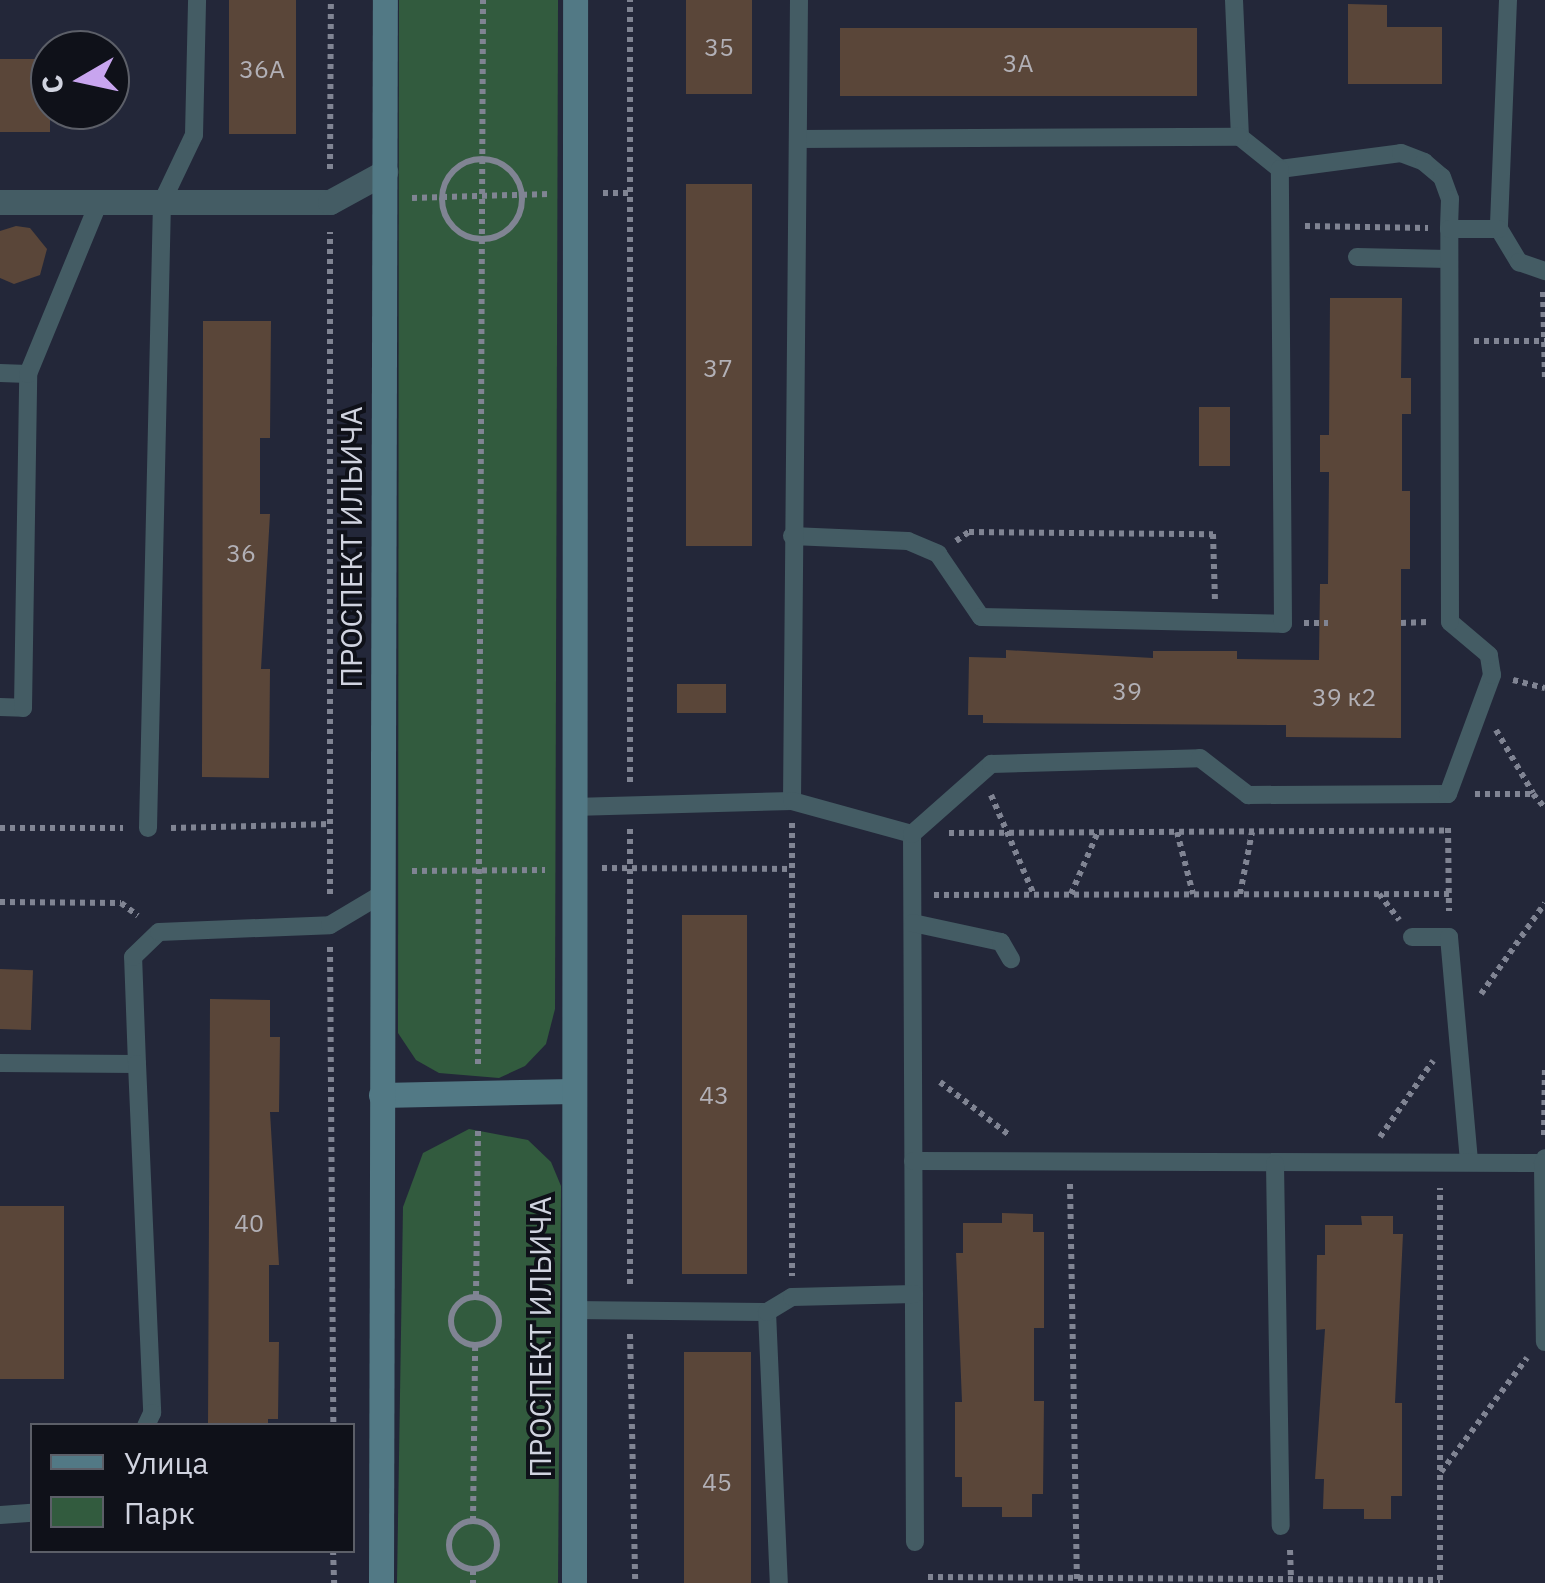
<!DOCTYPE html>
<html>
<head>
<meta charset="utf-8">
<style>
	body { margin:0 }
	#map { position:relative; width:1545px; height:1583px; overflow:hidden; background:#232739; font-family:"IBM Plex Sans",sans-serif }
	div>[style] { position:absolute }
	.green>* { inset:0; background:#325b3e }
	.building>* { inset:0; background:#5a4639; transform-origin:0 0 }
	.path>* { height:6px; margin-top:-3px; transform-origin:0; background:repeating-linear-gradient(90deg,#808493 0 5px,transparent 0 10px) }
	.path>.ring { margin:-3px; padding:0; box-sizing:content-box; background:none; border:6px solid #808493; border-radius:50% }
	.lane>* { height:18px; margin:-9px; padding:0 9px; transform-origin:9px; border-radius:9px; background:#445c64 }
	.street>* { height:25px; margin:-12.5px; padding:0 12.5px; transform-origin:12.5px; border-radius:12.5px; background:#445c64 }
	.secondary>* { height:25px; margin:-12.5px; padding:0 12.5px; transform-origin:12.5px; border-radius:12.5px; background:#527985 }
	span { translate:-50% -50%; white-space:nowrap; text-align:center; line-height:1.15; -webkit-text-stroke:8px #0f1119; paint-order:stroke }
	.number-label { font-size:25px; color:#b2b0b6 }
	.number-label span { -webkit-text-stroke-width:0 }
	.street-label { font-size:30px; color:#d0d3df }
	.legend { position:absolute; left:30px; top:1423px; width:325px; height:130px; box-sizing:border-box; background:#0f1119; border:2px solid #5c5f68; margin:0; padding:12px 18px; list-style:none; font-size:30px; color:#d0d3df }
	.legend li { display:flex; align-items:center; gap:20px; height:50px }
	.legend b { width:50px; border:2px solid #5c5f68 }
	.north { position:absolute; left:30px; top:30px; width:100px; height:100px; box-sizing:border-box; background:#0f1119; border:2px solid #5c5f68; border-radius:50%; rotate:261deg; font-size:28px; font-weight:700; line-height:40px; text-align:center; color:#d0d3df }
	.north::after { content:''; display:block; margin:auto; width:35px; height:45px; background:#c8a5ef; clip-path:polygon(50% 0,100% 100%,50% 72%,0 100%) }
</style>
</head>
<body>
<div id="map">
	<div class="green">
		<i style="clip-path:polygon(399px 0,558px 0,555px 1009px,546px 1044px,525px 1066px,499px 1078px,439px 1073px,416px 1060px,398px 1033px)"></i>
		<i style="clip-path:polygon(469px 1129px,528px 1140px,551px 1162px,561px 1186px,558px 1583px,397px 1583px,403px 1207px,423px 1153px)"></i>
	</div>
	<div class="building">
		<i style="left:229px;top:0;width:67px;height:134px"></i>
		<i style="left:686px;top:0;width:66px;height:94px"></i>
		<i style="clip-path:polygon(1348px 4px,1387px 5px,1387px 27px,1442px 27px,1442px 84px,1348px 84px)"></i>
		<i style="left:840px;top:28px;width:357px;height:68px"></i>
		<i style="left:0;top:59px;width:50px;height:73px"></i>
		<i style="left:686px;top:184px;width:66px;height:362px"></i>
		<i style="clip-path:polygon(16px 226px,30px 228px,47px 249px,40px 275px,14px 284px,0 278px,0 231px)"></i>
		<i style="clip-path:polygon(1330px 298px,1402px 298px,1401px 378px,1411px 378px,1411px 414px,1402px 414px,1402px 491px,1410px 491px,1410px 569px,1401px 569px,1401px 738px,1286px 737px,1286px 725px,983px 723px,983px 715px,968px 715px,969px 657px,1006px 658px,1006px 650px,1153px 658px,1153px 651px,1237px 651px,1237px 659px,1319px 660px,1320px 584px,1328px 584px,1329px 472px,1320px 472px,1320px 435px,1329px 435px)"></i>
		<i style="clip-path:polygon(203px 321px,271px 321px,270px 438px,260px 438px,260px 514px,270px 514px,261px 669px,270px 669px,269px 778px,202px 777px)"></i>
		<i style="left:1199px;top:407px;width:31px;height:59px"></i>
		<i style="left:677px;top:684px;width:49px;height:29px"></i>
		<i style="left:682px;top:915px;width:65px;height:359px"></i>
		<i style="left:0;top:969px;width:33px;height:60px;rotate:2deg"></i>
		<i style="clip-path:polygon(210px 999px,270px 1000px,270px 1037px,280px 1037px,279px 1112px,270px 1112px,279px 1265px,269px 1265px,269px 1342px,279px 1342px,278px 1419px,268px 1419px,268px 1426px,208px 1426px)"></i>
		<i style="left:0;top:1206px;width:64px;height:173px"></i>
		<i style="clip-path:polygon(1002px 1213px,1033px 1214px,1033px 1232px,1044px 1232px,1044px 1328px,1034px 1328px,1034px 1401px,1044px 1401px,1043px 1494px,1032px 1494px,1032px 1517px,1002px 1517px,1002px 1507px,962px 1507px,962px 1477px,955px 1477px,955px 1402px,962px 1402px,956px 1253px,963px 1253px,963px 1223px,1002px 1223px)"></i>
		<i style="clip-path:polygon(1361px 1216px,1393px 1216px,1393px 1234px,1403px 1234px,1395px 1403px,1402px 1403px,1402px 1496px,1391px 1496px,1391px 1519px,1364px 1519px,1364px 1509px,1323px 1509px,1324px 1479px,1315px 1479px,1325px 1329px,1316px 1330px,1317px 1255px,1325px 1255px,1325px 1225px,1362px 1225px)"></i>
		<i style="left:684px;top:1352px;width:67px;height:231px"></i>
	</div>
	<div class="path">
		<i class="ring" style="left:442px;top:159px;width:74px;height:74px"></i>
		<i style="left:330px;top:169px;width:169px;rotate:-89.7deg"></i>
		<i style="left:603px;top:193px;width:27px"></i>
		<i style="left:412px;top:198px;width:137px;rotate:-1.7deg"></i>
		<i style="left:1305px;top:226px;width:123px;rotate:0.9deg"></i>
		<i style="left:1543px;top:292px;width:86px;rotate:88.7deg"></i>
		<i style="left:1474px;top:341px;width:71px"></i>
		<i style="left:956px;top:541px;width:16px;rotate:-35deg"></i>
		<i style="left:969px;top:532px;width:244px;rotate:0.5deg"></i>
		<i style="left:1213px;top:534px;width:67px;rotate:88.3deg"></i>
		<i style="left:1304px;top:623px;width:24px"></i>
		<i style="left:1401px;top:623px;width:27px;rotate:-2deg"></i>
		<i style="left:1513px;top:680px;width:33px;rotate:14deg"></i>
		<i style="left:1496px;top:730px;width:73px;rotate:59.6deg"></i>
		<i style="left:630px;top:782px;width:782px;rotate:-90deg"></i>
		<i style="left:1475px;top:794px;width:58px"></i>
		<i style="left:1533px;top:794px;width:18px;rotate:49deg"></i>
		<i style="left:991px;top:795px;width:109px;rotate:66.7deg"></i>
		<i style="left:792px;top:823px;width:453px;rotate:90deg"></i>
		<i style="left:0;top:828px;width:123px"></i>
		<i style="left:171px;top:828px;width:159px;rotate:-1.4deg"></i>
		<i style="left:1448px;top:828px;width:83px;rotate:89.3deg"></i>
		<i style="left:630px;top:829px;width:458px;rotate:90deg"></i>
		<i style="left:1177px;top:832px;width:64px;rotate:75.5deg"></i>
		<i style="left:949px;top:833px;width:499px;rotate:-0.3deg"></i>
		<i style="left:602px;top:868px;width:190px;rotate:0.3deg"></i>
		<i style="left:412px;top:871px;width:133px;rotate:-0.4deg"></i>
		<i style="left:330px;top:894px;width:662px;rotate:-90deg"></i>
		<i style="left:1071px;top:894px;width:68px;rotate:-66.5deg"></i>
		<i style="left:1240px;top:894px;width:63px;rotate:-79deg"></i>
		<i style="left:1379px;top:894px;width:33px;rotate:52deg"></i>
		<i style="left:934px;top:895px;width:515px;rotate:-0.11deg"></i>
		<i style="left:0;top:902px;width:121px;rotate:0.5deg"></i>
		<i style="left:121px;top:903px;width:21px;rotate:37deg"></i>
		<i style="left:330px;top:947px;width:479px;rotate:89.6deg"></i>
		<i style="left:1481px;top:994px;width:111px;rotate:-54.9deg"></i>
		<i style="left:478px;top:1064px;width:1064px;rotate:-89.73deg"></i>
		<i style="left:940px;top:1082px;width:87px;rotate:37.5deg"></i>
		<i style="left:1544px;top:1135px;width:68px;rotate:-89.2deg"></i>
		<i style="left:1380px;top:1137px;width:93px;rotate:-55.1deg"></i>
		<i style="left:1070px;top:1184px;width:399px;rotate:89deg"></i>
		<i style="left:476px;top:1296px;width:168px;rotate:-89.3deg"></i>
		<i class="ring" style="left:451px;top:1297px;width:42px;height:42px"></i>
		<i style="left:630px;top:1334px;width:249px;rotate:88.8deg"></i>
		<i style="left:1441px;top:1472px;width:143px;rotate:-53deg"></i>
		<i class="ring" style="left:449px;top:1521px;width:42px;height:42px"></i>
		<i style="left:473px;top:1521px;width:175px;rotate:-89.3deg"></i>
		<i style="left:333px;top:1550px;width:33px;rotate:88deg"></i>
		<i style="left:1290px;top:1550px;width:29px;rotate:88deg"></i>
		<i style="left:473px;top:1570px;width:13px;rotate:90deg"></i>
		<i style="left:928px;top:1577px;width:512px;rotate:0.34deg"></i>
		<i style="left:1440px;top:1580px;width:392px;rotate:-90deg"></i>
	</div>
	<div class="lane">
		<i style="left:1234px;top:0;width:137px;rotate:87.5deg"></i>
		<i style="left:1240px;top:137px;width:51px;rotate:38.7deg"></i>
		<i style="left:1280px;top:169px;width:122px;rotate:-7.5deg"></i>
		<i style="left:1401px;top:153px;width:25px;rotate:21deg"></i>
		<i style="left:1424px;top:162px;width:23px;rotate:40deg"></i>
		<i style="left:1442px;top:177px;width:23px;rotate:70deg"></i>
		<i style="left:1450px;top:199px;width:30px;rotate:92deg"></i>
		<i style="left:1508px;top:0;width:229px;rotate:92.3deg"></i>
		<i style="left:1499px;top:229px;width:39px;rotate:59deg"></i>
		<i style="left:1519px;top:262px;width:28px;rotate:19deg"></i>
		<i style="left:798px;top:139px;width:442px;rotate:-0.3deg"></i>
		<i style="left:1357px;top:257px;width:91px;rotate:1.3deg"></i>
		<i style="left:0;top:373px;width:28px;rotate:2deg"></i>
		<i style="left:792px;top:536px;width:116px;rotate:2.5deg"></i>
		<i style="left:908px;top:541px;width:33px;rotate:23deg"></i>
		<i style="left:938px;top:554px;width:76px;rotate:55.7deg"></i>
		<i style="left:981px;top:617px;width:302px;rotate:1.3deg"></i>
		<i style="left:1283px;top:624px;width:455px;rotate:-90.4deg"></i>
		<i style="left:0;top:707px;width:23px;rotate:2deg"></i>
		<i style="left:23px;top:708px;width:334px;rotate:-89.1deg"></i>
		<i style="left:28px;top:374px;width:186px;rotate:-67.6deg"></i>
		<i style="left:792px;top:801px;width:801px;rotate:-89.5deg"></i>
		<i style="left:573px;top:807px;width:219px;rotate:-1.6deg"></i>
		<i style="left:792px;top:801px;width:124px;rotate:15.4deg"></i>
		<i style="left:912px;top:834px;width:708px;rotate:89.76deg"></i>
		<i style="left:148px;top:828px;width:626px;rotate:-88.72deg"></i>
		<i style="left:162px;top:202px;width:74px;rotate:-64.5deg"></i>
		<i style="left:194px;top:135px;width:135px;rotate:-88.7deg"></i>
		<i style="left:912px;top:834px;width:106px;rotate:-41.5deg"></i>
		<i style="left:991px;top:764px;width:209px;rotate:-1.6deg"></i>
		<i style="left:1200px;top:758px;width:61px;rotate:37.6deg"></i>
		<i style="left:1248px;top:795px;width:200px;rotate:-0.3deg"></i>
		<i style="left:1448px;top:794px;width:127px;rotate:-69.7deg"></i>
		<i style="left:1492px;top:675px;width:20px;rotate:-99deg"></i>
		<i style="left:1489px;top:655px;width:51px;rotate:-139.8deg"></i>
		<i style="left:1450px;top:622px;width:393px;rotate:-90.1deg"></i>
		<i style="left:1449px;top:229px;width:50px"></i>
		<i style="left:913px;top:923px;width:90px;rotate:12.2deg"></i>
		<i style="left:1001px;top:942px;width:20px;rotate:60deg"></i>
		<i style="left:1412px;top:937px;width:37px"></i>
		<i style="left:1449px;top:937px;width:225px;rotate:84.9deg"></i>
		<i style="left:0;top:1063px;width:137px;rotate:0.4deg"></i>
		<i style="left:137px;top:1064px;width:107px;rotate:-92.1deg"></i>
		<i style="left:133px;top:957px;width:36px;rotate:-44deg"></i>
		<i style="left:159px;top:932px;width:171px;rotate:-2.3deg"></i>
		<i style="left:330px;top:925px;width:61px;rotate:-30.8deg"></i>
		<i style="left:137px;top:1064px;width:349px;rotate:87.5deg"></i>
		<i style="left:152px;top:1413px;width:14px;rotate:115deg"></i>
		<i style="left:913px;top:1161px;width:630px;rotate:0.18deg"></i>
		<i style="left:1543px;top:1163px;width:5px;rotate:-68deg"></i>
		<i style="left:1543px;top:1163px;width:179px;rotate:89.4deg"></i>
		<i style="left:1275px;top:1164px;width:362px;rotate:89.1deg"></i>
		<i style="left:572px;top:1310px;width:195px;rotate:0.6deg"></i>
		<i style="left:767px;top:1312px;width:271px;rotate:87.5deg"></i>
		<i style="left:767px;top:1312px;width:29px;rotate:-31deg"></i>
		<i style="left:792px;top:1297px;width:122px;rotate:-1.4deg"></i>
		<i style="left:0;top:1515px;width:32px;rotate:-4deg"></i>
	</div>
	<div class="street">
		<i style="left:0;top:202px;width:330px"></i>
		<i style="left:330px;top:202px;width:63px;rotate:-28.6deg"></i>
	</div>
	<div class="secondary">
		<i style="left:381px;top:1095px;width:192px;rotate:-1.2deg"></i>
		<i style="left:381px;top:1583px;width:1583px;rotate:-89.86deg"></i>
		<i style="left:574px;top:1583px;width:1583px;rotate:-89.96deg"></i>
	</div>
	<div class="number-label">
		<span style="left:719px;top:47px">35</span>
		<span style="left:1018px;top:63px">3А</span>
		<span style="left:262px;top:69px">36А</span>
		<span style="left:718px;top:368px">37</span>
		<span style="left:241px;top:553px">36</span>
		<span style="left:1127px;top:691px">39</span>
		<span style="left:1344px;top:697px">39 к2</span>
		<span style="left:714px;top:1095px">43</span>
		<span style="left:249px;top:1223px">40</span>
		<span style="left:717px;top:1482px">45</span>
	</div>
	<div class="street-label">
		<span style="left:351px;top:547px;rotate:-90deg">ПРОСПЕКТ ИЛЬИЧА</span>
		<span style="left:540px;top:1337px;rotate:-90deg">ПРОСПЕКТ ИЛЬИЧА</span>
	</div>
	<ul class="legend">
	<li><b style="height:12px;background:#527985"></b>Улица</li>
	<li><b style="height:28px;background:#325b3e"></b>Парк</li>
	</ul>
	<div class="north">С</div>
</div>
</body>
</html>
